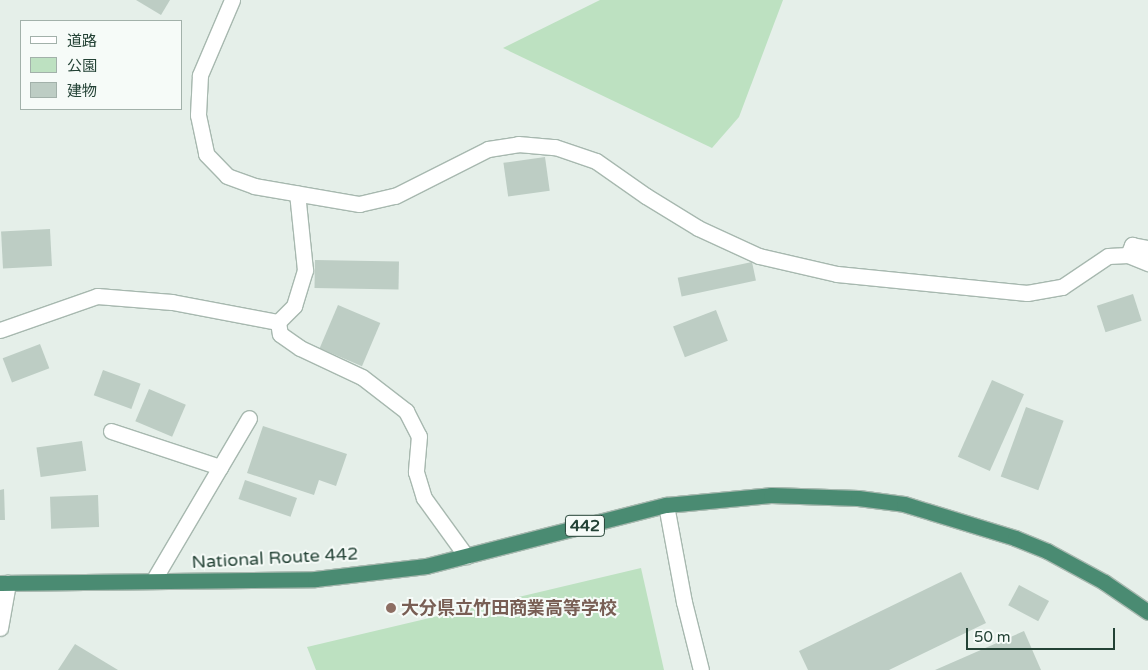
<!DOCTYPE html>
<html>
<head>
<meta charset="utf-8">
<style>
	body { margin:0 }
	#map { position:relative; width:1148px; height:670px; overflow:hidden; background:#e5efe9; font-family:"Varela Round","Noto Sans JP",sans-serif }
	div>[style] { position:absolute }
	.green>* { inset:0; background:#bde1c1 }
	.building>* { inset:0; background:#bdcdc4; transform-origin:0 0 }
	.roads { filter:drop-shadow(1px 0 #a7b8af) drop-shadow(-1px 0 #a7b8af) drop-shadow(0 1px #a7b8af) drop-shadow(0 -1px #a7b8af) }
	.minor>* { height:15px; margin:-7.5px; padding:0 7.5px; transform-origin:7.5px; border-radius:7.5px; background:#fff }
	.trunk>* { height:15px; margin:-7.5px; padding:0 7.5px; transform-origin:7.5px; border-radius:7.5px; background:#4a8b72 }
	.dots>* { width:14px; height:14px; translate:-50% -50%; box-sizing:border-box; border:2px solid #f6fbf8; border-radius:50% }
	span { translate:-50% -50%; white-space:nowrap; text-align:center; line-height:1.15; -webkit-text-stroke:4px #f6fbf8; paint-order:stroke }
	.shield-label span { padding:1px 4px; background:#f6fbf8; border:1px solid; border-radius:4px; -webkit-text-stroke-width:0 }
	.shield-label { font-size:16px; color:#234235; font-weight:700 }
	.street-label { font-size:18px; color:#234235 }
	.education-label { font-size:18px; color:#785e54; font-weight:700 }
	.left { translate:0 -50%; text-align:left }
	.legend { position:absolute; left:20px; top:20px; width:162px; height:90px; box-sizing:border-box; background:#f6fbf8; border:1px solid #a2b1aa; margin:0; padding:6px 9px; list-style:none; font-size:15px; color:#234235 }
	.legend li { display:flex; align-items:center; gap:10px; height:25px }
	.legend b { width:25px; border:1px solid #a2b1aa }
	.scale { position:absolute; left:966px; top:628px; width:149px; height:22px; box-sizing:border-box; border:2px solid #234235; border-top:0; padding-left:6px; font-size:15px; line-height:18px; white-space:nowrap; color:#234235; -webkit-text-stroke:4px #f6fbf8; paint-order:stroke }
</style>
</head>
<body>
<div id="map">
	<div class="green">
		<i style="clip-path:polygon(600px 0,783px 0,739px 117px,712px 148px,503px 48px)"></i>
		<i style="clip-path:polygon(641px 568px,664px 670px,316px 670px,307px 647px)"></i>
	</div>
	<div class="building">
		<i style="clip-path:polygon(136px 0,170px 0,161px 15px)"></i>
		<i style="left:545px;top:157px;width:34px;height:42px;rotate:82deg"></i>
		<i style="left:50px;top:229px;width:37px;height:49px;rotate:87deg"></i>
		<i style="left:315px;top:260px;width:84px;height:28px;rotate:1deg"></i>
		<i style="left:752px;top:262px;width:19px;height:76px;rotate:78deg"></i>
		<i style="left:1133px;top:294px;width:28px;height:38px;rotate:72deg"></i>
		<i style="left:338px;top:305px;width:46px;height:47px;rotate:23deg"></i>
		<i style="left:716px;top:310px;width:33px;height:46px;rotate:69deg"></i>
		<i style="left:40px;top:344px;width:26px;height:40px;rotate:69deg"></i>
		<i style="left:103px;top:370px;width:40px;height:27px;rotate:20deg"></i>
		<i style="left:992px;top:380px;width:35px;height:84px;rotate:24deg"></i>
		<i style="left:149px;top:389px;width:40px;height:35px;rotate:23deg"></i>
		<i style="left:1026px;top:407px;width:40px;height:74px;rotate:20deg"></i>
		<i style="clip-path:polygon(263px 426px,347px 454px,336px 486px,319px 480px,314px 495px,247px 473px)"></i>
		<i style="left:82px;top:441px;width:30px;height:46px;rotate:82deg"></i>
		<i style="left:245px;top:480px;width:55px;height:20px;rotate:19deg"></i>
		<i style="clip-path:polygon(4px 489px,5px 520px,0 520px,0 490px)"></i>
		<i style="left:98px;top:495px;width:32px;height:48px;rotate:88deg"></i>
		<i style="clip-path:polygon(961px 572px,986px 623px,889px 670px,808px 670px,799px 651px)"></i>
		<i style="left:1019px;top:585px;width:34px;height:23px;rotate:28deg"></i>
		<i style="clip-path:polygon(1024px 631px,1041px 670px,935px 670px)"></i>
		<i style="clip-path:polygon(75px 644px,118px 670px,58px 670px)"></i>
	</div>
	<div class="roads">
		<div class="minor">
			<i style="left:232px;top:0;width:82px;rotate:113.1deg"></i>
			<i style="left:200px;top:75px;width:40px;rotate:92.9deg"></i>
			<i style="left:198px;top:115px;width:40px;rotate:78deg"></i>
			<i style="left:206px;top:154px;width:30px;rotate:46deg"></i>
			<i style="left:227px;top:176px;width:29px;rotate:20deg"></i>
			<i style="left:254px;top:186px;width:107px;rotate:9.7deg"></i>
			<i style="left:359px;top:204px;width:37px;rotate:-13deg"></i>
			<i style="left:395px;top:196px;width:104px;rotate:-26.8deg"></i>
			<i style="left:488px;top:149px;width:30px;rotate:-9deg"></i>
			<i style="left:518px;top:144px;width:37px;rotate:5deg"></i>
			<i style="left:555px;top:147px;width:43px;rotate:18.9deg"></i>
			<i style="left:596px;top:161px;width:61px;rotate:35deg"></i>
			<i style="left:646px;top:196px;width:61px;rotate:31.6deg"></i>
			<i style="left:698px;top:228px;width:67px;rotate:24.7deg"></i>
			<i style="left:759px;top:256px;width:80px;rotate:13deg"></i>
			<i style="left:837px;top:274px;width:191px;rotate:5.7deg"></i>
			<i style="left:1027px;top:293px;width:36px;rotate:-10deg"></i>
			<i style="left:1062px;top:287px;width:55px;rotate:-34deg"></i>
			<i style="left:1108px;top:256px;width:20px;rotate:-3deg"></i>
			<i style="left:1128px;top:255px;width:22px;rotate:22deg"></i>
			<i style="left:1128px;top:255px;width:11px;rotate:-68deg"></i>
			<i style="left:1132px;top:245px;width:16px;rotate:11deg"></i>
			<i style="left:278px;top:322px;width:12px;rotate:81deg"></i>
			<i style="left:280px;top:334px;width:24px;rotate:35deg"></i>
			<i style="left:300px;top:348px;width:68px;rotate:25.1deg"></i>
			<i style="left:362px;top:377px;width:56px;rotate:37.7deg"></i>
			<i style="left:406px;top:411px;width:28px;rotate:63deg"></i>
			<i style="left:419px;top:436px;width:36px;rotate:95deg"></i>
			<i style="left:416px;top:472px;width:27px;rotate:73deg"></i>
			<i style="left:424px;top:498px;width:72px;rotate:54.1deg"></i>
			<i style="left:0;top:330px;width:103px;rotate:-19.3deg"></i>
			<i style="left:97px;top:296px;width:75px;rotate:4.6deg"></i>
			<i style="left:172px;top:302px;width:108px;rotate:10.7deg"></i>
			<i style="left:278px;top:322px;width:23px;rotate:-45deg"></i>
			<i style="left:294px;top:306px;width:38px;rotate:-73deg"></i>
			<i style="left:305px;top:270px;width:77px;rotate:-95.9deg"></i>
			<i style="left:111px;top:431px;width:115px;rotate:18.3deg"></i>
			<i style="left:666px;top:505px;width:99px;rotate:79.5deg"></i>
			<i style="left:684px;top:602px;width:70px;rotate:76deg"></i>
			<i style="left:153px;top:581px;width:189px;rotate:-59.5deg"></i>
			<i style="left:0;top:628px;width:46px;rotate:-79.9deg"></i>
		</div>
		<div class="trunk">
			<i style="left:0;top:583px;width:315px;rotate:-0.7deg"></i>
			<i style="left:315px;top:579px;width:112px;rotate:-6.7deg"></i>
			<i style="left:426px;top:566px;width:248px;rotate:-14.3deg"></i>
			<i style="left:666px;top:505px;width:105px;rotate:-5.4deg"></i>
			<i style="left:771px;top:495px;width:87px;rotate:2deg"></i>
			<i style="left:858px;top:498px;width:46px;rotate:7.4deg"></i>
			<i style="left:904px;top:504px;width:116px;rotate:17deg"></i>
			<i style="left:1015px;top:538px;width:35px;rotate:22deg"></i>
			<i style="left:1047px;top:551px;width:65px;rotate:28.5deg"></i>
			<i style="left:1104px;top:582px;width:53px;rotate:34.3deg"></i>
		</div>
	</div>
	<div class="dots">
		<i style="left:391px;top:608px;background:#8d6e63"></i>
	</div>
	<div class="shield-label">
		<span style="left:585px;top:526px">442</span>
	</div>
	<div class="street-label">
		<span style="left:275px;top:558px;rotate:-3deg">National Route 442</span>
	</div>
	<div class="education-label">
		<span class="left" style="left:401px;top:608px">大分県立竹田商業高等学校</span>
	</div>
	<ul class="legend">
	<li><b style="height:6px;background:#fff"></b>道路</li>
	<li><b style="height:14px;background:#bde1c1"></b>公園</li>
	<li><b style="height:14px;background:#bdcdc4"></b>建物</li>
	</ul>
	<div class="scale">50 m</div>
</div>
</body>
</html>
